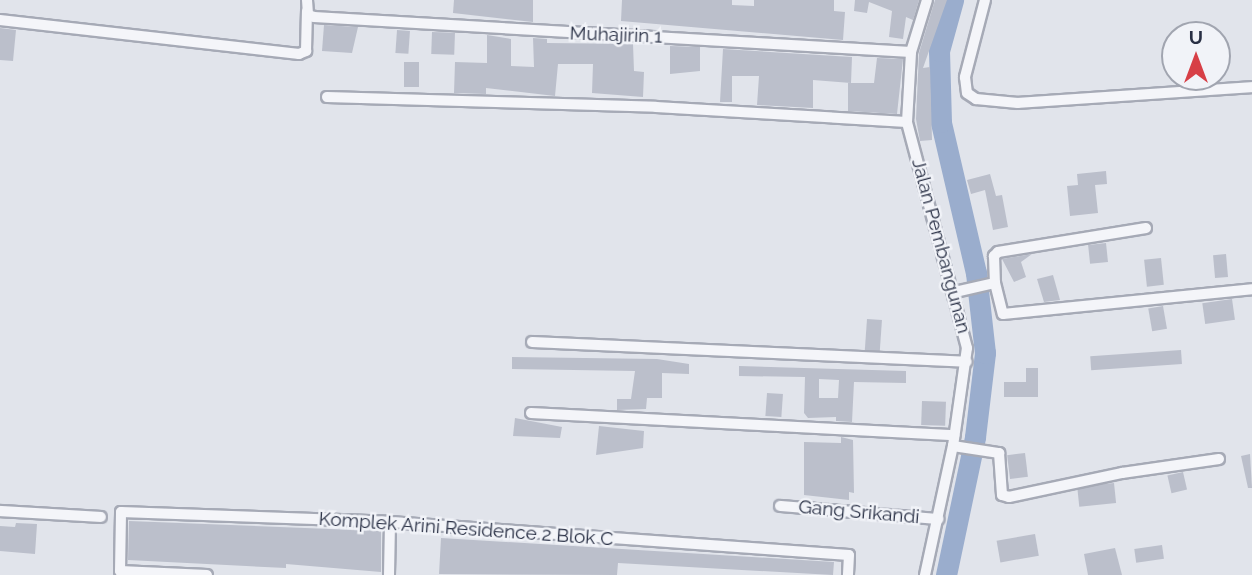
<!DOCTYPE html>
<html>
<head>
<meta charset="utf-8">
<style>
	body { margin:0 }
	#map { position:relative; width:1252px; height:575px; overflow:hidden; background:#e1e4eb; font-family:Raleway,sans-serif }
	div>[style] { position:absolute }
	.river>* { height:21px; margin:-10.5px; padding:0 10.5px; transform-origin:10.5px; border-radius:10.5px; background:#9aadcd }
	.building>* { inset:0; background:#bbbfcb; transform-origin:0 0 }
	.roads { filter:drop-shadow(2px 0 #a6aab6) drop-shadow(-2px 0 #a6aab6) drop-shadow(0 2px #a6aab6) drop-shadow(0 -2px #a6aab6) }
	.street>* { height:10px; margin:-5px; padding:0 5px; transform-origin:5px; border-radius:5px; background:#f4f5f9 }
	span { translate:-50% -50%; white-space:nowrap; text-align:center; line-height:1.15; -webkit-text-stroke:5px #f1f3f8; paint-order:stroke }
	.street-label { font-size:19px; color:#282f44 }
	.north { position:absolute; left:1161px; top:21px; width:70px; height:70px; box-sizing:border-box; background:#f1f3f8; border:2px solid #a1a5b0; border-radius:50%; rotate:0deg; font-size:19px; font-weight:700; line-height:28px; text-align:center; color:#282f44 }
	.north::after { content:''; display:block; margin:auto; width:24px; height:32px; background:#d73f46; clip-path:polygon(50% 0,100% 100%,50% 72%,0 100%) }
</style>
</head>
<body>
<div id="map">
	<div class="river">
		<i style="left:946px;top:575px;width:141px;rotate:-78.1deg"></i>
		<i style="left:975px;top:437px;width:85px;rotate:-83.2deg"></i>
		<i style="left:985px;top:353px;width:81px;rotate:-96.4deg"></i>
		<i style="left:976px;top:273px;width:155px;rotate:-103.1deg"></i>
		<i style="left:941px;top:122px;width:71px;rotate:-91.6deg"></i>
		<i style="left:939px;top:51px;width:53px;rotate:-74.6deg"></i>
	</div>
	<div class="building">
		<i style="clip-path:polygon(454px 0,533px 0,533px 22px,453px 13px)"></i>
		<i style="clip-path:polygon(622px 0,732px 0,732px 5px,754px 6px,754px 0,834px 0,834px 11px,845px 12px,843px 40px,621px 21px)"></i>
		<i style="clip-path:polygon(855px 0,919px 0,913px 20px,906px 17px,903px 39px,889px 37px,892px 11px,869px 2px,867px 13px,854px 11px)"></i>
		<i style="clip-path:polygon(935px 0,947px 0,923px 68px,930px 67px,932px 140px,920px 141px,916px 119px,919px 53px)"></i>
		<i style="clip-path:polygon(324px 25px,358px 27px,352px 53px,322px 51px)"></i>
		<i style="clip-path:polygon(0 28px,16px 30px,13px 61px,0 60px)"></i>
		<i style="left:397px;top:30px;width:13px;height:23px;rotate:4deg"></i>
		<i style="left:432px;top:32px;width:23px;height:22px;rotate:2deg"></i>
		<i style="clip-path:polygon(487px 35px,511px 39px,511px 66px,534px 67px,533px 38px,547px 39px,547px 43px,633px 44px,634px 71px,644px 72px,643px 97px,592px 93px,593px 64px,558px 64px,555px 96px,486px 88px,486px 94px,454px 93px,455px 62px,487px 63px)"></i>
		<i style="clip-path:polygon(670px 46px,700px 47px,700px 71px,670px 74px)"></i>
		<i style="clip-path:polygon(723px 49px,852px 57px,851px 83px,813px 80px,813px 108px,757px 105px,759px 76px,732px 76px,732px 102px,720px 102px)"></i>
		<i style="clip-path:polygon(877px 58px,903px 59px,897px 114px,848px 111px,848px 83px,874px 83px)"></i>
		<i style="left:404px;top:62px;width:15px;height:25px"></i>
		<i style="clip-path:polygon(1106px 171px,1107px 184px,1095px 185px,1098px 213px,1070px 216px,1067px 186px,1078px 185px,1077px 174px)"></i>
		<i style="clip-path:polygon(990px 174px,996px 196px,1002px 195px,1008px 227px,993px 230px,985px 190px,971px 194px,967px 180px)"></i>
		<i style="left:1106px;top:243px;width:19px;height:18px;rotate:84deg"></i>
		<i style="clip-path:polygon(1032px 254px,1021px 262px,1026px 277px,1014px 282px,1002px 259px)"></i>
		<i style="left:1226px;top:254px;width:23px;height:13px;rotate:85deg"></i>
		<i style="left:1161px;top:258px;width:27px;height:17px;rotate:84deg"></i>
		<i style="clip-path:polygon(1053px 275px,1060px 300px,1044px 302px,1037px 279px)"></i>
		<i style="left:1232px;top:299px;width:21px;height:30px;rotate:82deg"></i>
		<i style="left:1163px;top:306px;width:23px;height:15px;rotate:80deg"></i>
		<i style="left:867px;top:319px;width:15px;height:31px;rotate:4deg"></i>
		<i style="left:1181px;top:350px;width:14px;height:91px;rotate:86deg"></i>
		<i style="clip-path:polygon(512px 357px,657px 359px,689px 364px,689px 374px,662px 373px,662px 398px,647px 398px,646px 409px,617px 410px,617px 399px,631px 399px,635px 371px,512px 369px)"></i>
		<i style="clip-path:polygon(evenodd,739px 366px,906px 371px,906px 383px,854px 382px,852px 422px,836px 421px,836px 417px,808px 418px,804px 413px,805px 377px,739px 376px,739px 366px,819px 379px,839px 380px,838px 398px,819px 398px,819px 379px)"></i>
		<i style="clip-path:polygon(1026px 368px,1038px 368px,1038px 397px,1004px 397px,1004px 382px,1026px 382px)"></i>
		<i style="left:767px;top:393px;width:16px;height:23px;rotate:4deg"></i>
		<i style="left:922px;top:401px;width:24px;height:24px;rotate:2deg"></i>
		<i style="clip-path:polygon(515px 418px,562px 427px,560px 438px,513px 436px)"></i>
		<i style="clip-path:polygon(599px 426px,644px 431px,643px 448px,596px 455px)"></i>
		<i style="clip-path:polygon(841px 437px,853px 440px,854px 493px,849px 492px,849px 500px,804px 495px,804px 442px,841px 443px)"></i>
		<i style="left:1025px;top:453px;width:24px;height:18px;rotate:83deg"></i>
		<i style="clip-path:polygon(1250px 454px,1252px 488px,1248px 488px,1241px 456px)"></i>
		<i style="left:1183px;top:472px;width:18px;height:16px;rotate:77deg"></i>
		<i style="left:1114px;top:483px;width:20px;height:37px;rotate:84deg"></i>
		<i style="clip-path:polygon(129px 521px,381px 531px,381px 572px,286px 564px,286px 568px,128px 560px)"></i>
		<i style="clip-path:polygon(16px 523px,37px 524px,35px 554px,0 551px,0 526px,15px 527px)"></i>
		<i style="left:1035px;top:534px;width:22px;height:39px;rotate:80deg"></i>
		<i style="clip-path:polygon(441px 538px,834px 562px,833px 575px,618px 563px,617px 575px,439px 574px)"></i>
		<i style="left:1162px;top:545px;width:14px;height:28px;rotate:82deg"></i>
		<i style="clip-path:polygon(1115px 548px,1122px 575px,1088px 575px,1084px 554px)"></i>
	</div>
	<div class="roads">
		<div class="street">
			<i style="left:307px;top:0;width:15px;rotate:86deg"></i>
			<i style="left:308px;top:15px;width:6px;rotate:18deg"></i>
			<i style="left:314px;top:17px;width:598px;rotate:3.36deg"></i>
			<i style="left:985px;top:0;width:80px;rotate:104.6deg"></i>
			<i style="left:965px;top:77px;width:16px;rotate:83deg"></i>
			<i style="left:967px;top:93px;width:11px;rotate:34deg"></i>
			<i style="left:976px;top:99px;width:42px;rotate:5.4deg"></i>
			<i style="left:1018px;top:103px;width:235px;rotate:-3.9deg"></i>
			<i style="left:0;top:20px;width:301px;rotate:6.5deg"></i>
			<i style="left:299px;top:54px;width:8px;rotate:-23deg"></i>
			<i style="left:306px;top:51px;width:40px;rotate:-88.6deg"></i>
			<i style="left:327px;top:97px;width:329px;rotate:1.7deg"></i>
			<i style="left:656px;top:107px;width:251px;rotate:3.4deg"></i>
			<i style="left:1146px;top:228px;width:150px;rotate:170.8deg"></i>
			<i style="left:998px;top:252px;width:6px;rotate:135deg"></i>
			<i style="left:994px;top:256px;width:27px;rotate:88deg"></i>
			<i style="left:995px;top:283px;width:32px;rotate:76deg"></i>
			<i style="left:1003px;top:314px;width:250px;rotate:-5.7deg"></i>
			<i style="left:955px;top:292px;width:41px;rotate:-12.7deg"></i>
			<i style="left:532px;top:342px;width:435px;rotate:2.6deg"></i>
			<i style="left:531px;top:413px;width:424px;rotate:3deg"></i>
			<i style="left:953px;top:446px;width:47px;rotate:8.7deg"></i>
			<i style="left:999px;top:453px;width:42px;rotate:85.9deg"></i>
			<i style="left:1002px;top:495px;width:7px;rotate:16deg"></i>
			<i style="left:1009px;top:497px;width:116px;rotate:-12deg"></i>
			<i style="left:1122px;top:473px;width:98px;rotate:-8.2deg"></i>
			<i style="left:780px;top:506px;width:159px;rotate:4.7deg"></i>
			<i style="left:0;top:511px;width:101px;rotate:3.4deg"></i>
			<i style="left:207px;top:575px;width:87px;rotate:-177.4deg"></i>
			<i style="left:120px;top:571px;width:59px;rotate:-89deg"></i>
			<i style="left:121px;top:512px;width:269px;rotate:2.1deg"></i>
			<i style="left:390px;top:522px;width:460px;rotate:4.1deg"></i>
			<i style="left:849px;top:555px;width:20px;rotate:93deg"></i>
			<i style="left:389px;top:575px;width:53px;rotate:-88.9deg"></i>
			<i style="left:925px;top:575px;width:132px;rotate:-77.8deg"></i>
			<i style="left:953px;top:446px;width:99px;rotate:-81.9deg"></i>
			<i style="left:967px;top:348px;width:234px;rotate:-104.9deg"></i>
			<i style="left:907px;top:122px;width:70px;rotate:-86.7deg"></i>
			<i style="left:911px;top:52px;width:54px;rotate:-72.9deg"></i>
		</div>
	</div>
	<div class="street-label">
		<span style="left:616px;top:35px;rotate:2deg">Muhajirin 1</span>
		<span style="left:941px;top:246px;rotate:75deg">Jalan Pembangunan</span>
		<span style="left:859px;top:512px;rotate:5deg">Gang Srikandi</span>
		<span style="left:466px;top:529px;rotate:4deg">Komplek Arini Residence 2 Blok C</span>
	</div>
	<div class="north">U</div>
</div>
</body>
</html>
